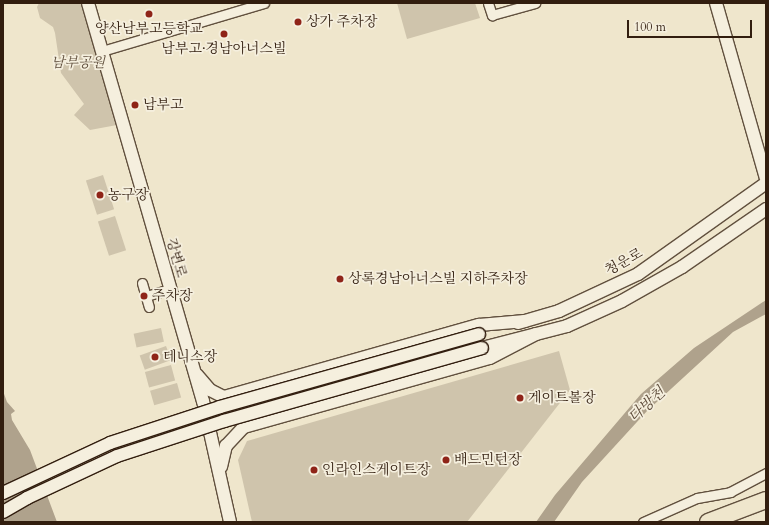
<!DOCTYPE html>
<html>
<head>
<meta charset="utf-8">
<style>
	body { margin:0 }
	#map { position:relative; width:769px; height:525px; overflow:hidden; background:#efe6cc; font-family:Cardo,"Noto Serif KR",serif }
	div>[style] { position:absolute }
	.green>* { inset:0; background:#cfc4ac; transform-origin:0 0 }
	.water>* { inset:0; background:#afa28c }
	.roads { filter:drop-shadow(1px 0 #61503e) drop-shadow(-1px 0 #61503e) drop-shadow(0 1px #61503e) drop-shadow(0 -1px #61503e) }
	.street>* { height:9px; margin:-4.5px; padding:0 4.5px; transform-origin:4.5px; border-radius:4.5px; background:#f5efde }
	.secondary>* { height:12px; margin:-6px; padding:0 6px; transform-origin:6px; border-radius:6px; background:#f5efde }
	.highway>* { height:16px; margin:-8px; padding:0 8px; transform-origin:8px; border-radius:8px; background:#efe6cc }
	.bridges { filter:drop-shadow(1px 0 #321e0f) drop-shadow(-1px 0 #321e0f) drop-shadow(0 1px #321e0f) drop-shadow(0 -1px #321e0f) }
	.secondary-bridge>* { height:12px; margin:-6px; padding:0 6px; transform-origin:6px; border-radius:6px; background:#f5efde }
	.dots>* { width:11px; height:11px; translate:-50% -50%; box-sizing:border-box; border:2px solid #f5efde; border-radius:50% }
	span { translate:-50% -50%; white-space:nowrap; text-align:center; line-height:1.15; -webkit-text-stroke:3.5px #f5efde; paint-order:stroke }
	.poi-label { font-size:14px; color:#321e0f }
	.left { translate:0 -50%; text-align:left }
	.park-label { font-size:14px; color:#61503e; font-style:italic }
	.street-label { font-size:14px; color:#321e0f }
	.water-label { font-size:15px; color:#5e4c3b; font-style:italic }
	.frame { position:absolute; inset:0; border:4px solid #321e0f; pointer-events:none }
	.scale { position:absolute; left:627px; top:20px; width:125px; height:18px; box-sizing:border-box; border:2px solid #321e0f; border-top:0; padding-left:5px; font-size:12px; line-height:14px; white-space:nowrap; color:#321e0f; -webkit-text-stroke:3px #f5efde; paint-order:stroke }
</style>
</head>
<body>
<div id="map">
	<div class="green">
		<i style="clip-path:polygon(39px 3px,81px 3px,117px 125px,90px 130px,74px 115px,84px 104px,61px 73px,55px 33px,53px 27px,40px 18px,37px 7px)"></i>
		<i style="clip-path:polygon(397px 3px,475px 3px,480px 18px,407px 39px)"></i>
		<i style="left:103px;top:175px;width:36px;height:18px;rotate:72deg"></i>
		<i style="left:115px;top:216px;width:36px;height:18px;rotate:72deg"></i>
		<i style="left:161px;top:328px;width:14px;height:28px;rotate:78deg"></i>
		<i style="left:166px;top:346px;width:15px;height:28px;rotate:70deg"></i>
		<i style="clip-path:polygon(559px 351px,570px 390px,467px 522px,252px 522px,238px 460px,247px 441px)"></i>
		<i style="left:171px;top:365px;width:16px;height:27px;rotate:75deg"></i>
		<i style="left:177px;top:383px;width:15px;height:28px;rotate:74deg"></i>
	</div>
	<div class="water">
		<i style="clip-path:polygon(766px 300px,766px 314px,733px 332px,647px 411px,582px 482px,554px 522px,536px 522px,555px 495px,641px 394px,694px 348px)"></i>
		<i style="clip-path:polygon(3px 391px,7px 402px,15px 411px,11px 414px,12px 420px,30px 450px,57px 522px,3px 522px)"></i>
	</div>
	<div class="roads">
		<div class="street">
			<i style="left:488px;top:3px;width:13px;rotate:72deg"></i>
			<i style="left:492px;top:15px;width:45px;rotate:-15.6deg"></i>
			<i style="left:102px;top:51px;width:169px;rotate:-16.5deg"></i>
			<i style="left:142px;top:283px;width:25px;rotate:74deg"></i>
			<i style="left:146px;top:296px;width:25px;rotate:-16deg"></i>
			<i style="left:643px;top:522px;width:59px;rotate:-24deg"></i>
			<i style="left:697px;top:498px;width:34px;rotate:-10deg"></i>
			<i style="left:730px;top:492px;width:41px;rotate:-27.8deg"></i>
		</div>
		<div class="secondary">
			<i style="left:88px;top:3px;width:414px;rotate:73.9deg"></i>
			<i style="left:203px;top:401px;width:124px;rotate:77.4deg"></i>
			<i style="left:716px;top:3px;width:182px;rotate:74.1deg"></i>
			<i style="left:518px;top:323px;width:43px;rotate:-16.3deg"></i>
			<i style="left:559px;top:311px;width:87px;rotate:-25.1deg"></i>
			<i style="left:638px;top:274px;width:157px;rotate:-35.4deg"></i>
			<i style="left:482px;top:348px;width:88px;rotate:-14.5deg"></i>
			<i style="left:567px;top:326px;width:60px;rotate:-24.4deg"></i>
			<i style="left:622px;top:301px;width:69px;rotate:-29.5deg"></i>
			<i style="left:682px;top:267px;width:102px;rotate:-34.6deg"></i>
			<i style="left:197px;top:375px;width:20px;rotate:49deg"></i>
			<i style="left:210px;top:390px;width:16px;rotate:27deg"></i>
			<i style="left:224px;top:397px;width:265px;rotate:-15.8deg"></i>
			<i style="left:479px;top:325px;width:46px;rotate:-5deg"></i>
			<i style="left:221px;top:467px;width:22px;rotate:-77deg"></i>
			<i style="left:226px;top:446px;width:26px;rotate:-47deg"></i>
			<i style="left:244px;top:427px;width:255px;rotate:-15.7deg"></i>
			<i style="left:490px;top:358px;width:52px;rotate:-27.6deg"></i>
		</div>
		<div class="highway">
			<i style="left:708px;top:522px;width:62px;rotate:-20.8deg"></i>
		</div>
	</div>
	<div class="bridges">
		<div class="secondary-bridge">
			<i style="left:3px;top:493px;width:118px;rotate:-25deg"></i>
			<i style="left:110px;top:443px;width:116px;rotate:-18.1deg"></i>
			<i style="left:220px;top:407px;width:269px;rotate:-15.7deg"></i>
			<i style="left:3px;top:512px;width:28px;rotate:-30deg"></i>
			<i style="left:27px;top:498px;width:99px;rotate:-25deg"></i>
			<i style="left:117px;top:456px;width:113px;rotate:-18.1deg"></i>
			<i style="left:224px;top:421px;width:268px;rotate:-15.8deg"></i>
		</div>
	</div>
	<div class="dots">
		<i style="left:149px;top:14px;background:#8f2418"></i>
		<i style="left:298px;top:22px;background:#8f2418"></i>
		<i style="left:224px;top:34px;background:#8f2418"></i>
		<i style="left:135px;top:105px;background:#8f2418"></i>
		<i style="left:100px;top:195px;background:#8f2418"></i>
		<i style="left:340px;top:279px;background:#8f2418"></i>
		<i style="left:144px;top:296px;background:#8f2418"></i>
		<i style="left:155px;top:357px;background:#8f2418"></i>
		<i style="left:520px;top:398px;background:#8f2418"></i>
		<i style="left:446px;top:460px;background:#8f2418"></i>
		<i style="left:314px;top:470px;background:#8f2418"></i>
	</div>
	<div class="poi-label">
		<span class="left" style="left:306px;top:22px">상가 주차장</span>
		<span style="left:149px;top:29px">양산남부고등학교</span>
		<span style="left:224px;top:49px">남부고·경남아너스빌</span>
		<span class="left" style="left:143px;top:105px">남부고</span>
		<span class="left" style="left:108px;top:195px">농구장</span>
		<span class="left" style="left:348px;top:279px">상록경남아너스빌 지하주차장</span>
		<span class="left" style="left:152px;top:296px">주차장</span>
		<span class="left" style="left:163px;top:357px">테니스장</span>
		<span class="left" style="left:528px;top:398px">게이트볼장</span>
		<span class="left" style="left:454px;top:460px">배드민턴장</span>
		<span class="left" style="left:322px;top:470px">인라인스케이트장</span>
	</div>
	<div class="park-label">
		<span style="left:78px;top:63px">남부공원</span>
	</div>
	<div class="street-label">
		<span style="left:176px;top:258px;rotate:74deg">강변로</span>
		<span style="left:624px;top:262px;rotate:-29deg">청운로</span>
	</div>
	<div class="water-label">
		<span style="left:647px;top:405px;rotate:-43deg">다방천</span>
	</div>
	<div class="frame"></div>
	<div class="scale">100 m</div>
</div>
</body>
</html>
